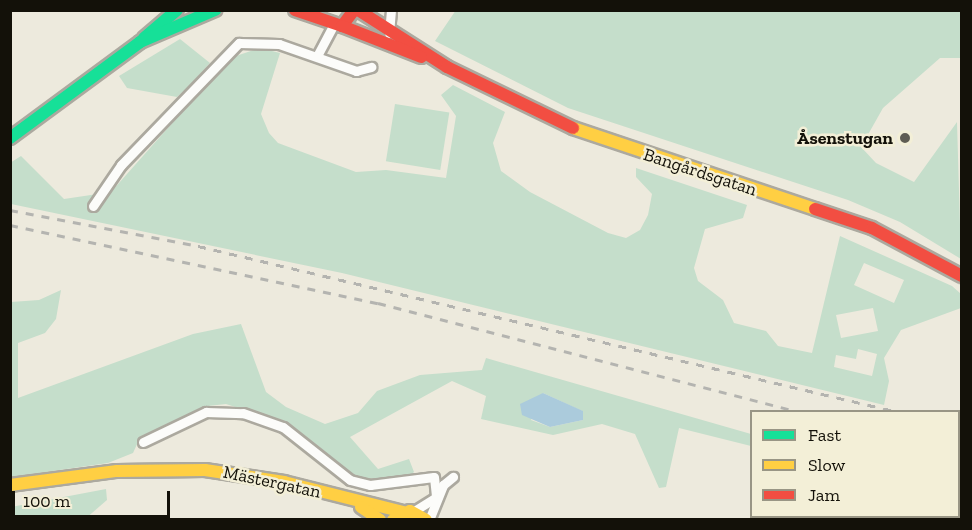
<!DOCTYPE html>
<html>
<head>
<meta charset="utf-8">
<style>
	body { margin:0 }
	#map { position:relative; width:972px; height:530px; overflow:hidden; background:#edeadd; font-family:"Zilla Slab",serif }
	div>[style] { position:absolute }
	.green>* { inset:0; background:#c5decb; transform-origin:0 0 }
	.water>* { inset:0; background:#abcbdc }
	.roads { filter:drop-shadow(2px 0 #aca99f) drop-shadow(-2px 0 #aca99f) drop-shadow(0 2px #aca99f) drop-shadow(0 -2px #aca99f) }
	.street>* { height:9px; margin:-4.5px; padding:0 4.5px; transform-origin:4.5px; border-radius:4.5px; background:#fcfcfa }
	.fast>* { height:12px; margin:-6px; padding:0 6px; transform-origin:6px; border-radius:6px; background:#16e098 }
	.slow>* { height:12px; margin:-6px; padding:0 6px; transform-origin:6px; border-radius:6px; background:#ffcf43 }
	.jam>* { height:12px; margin:-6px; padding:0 6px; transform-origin:6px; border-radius:6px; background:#f24e42 }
	.rail>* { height:3px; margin-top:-1.5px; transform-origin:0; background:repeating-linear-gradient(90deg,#b4b4b0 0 8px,transparent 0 16px) }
	.dots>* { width:16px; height:16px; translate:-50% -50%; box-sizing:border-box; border:3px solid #f3efd7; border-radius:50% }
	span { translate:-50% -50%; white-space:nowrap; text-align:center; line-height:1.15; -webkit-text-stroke:5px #f3efd7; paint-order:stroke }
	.poi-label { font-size:18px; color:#131109; font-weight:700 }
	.right { translate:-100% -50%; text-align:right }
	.street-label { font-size:18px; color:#131109 }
	.frame { position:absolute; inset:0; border:12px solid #131109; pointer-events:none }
	.legend { position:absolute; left:750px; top:410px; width:210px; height:108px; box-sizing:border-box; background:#f3efd7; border:2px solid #999685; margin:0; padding:8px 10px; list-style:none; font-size:18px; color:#131109 }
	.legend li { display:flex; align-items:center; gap:12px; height:30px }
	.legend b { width:30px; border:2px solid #999685 }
	.scale { position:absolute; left:12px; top:491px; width:158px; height:27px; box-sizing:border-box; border:3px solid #131109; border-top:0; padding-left:8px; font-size:18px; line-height:21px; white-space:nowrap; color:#131109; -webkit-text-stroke:4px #f3efd7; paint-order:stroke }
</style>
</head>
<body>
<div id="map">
	<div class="green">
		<i style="clip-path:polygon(456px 10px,961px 11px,961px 58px,940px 58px,883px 108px,861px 147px,876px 163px,914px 182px,957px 122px,961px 259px,900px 222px,848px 200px,568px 108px,435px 41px)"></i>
		<i style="clip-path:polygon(180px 39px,210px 63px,187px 88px,177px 97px,127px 88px,119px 76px)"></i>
		<i style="clip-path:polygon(evenodd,260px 48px,280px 53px,261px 114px,269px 133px,278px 143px,356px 172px,386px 170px,446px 178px,456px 116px,441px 95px,453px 85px,505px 112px,493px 143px,501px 171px,530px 192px,608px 233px,626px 238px,640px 230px,648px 215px,652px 194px,636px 177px,636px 168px,747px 205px,743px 218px,705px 229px,694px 268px,698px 281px,723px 300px,734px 323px,766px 331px,778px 346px,812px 353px,840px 236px,952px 286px,961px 294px,961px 308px,901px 330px,884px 358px,889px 381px,884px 405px,342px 273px,11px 204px,10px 163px,21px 156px,64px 199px,111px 192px,230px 58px,260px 48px,864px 263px,904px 280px,894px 303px,854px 285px,864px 263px,260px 48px,873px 308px,878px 331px,841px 338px,836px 315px,873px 308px,260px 48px,858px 349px,877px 354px,872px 376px,834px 367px,836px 355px,856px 359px,858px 349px)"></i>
		<i style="left:395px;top:104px;width:55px;height:58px;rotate:9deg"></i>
		<i style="clip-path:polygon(evenodd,61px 290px,56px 319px,45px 333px,18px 343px,18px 398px,193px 334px,241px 324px,266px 392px,286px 407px,325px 424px,358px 413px,377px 391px,420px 375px,482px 370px,486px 358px,751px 434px,751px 446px,679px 428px,666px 487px,659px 488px,635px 434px,602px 424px,553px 435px,481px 419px,486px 396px,452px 381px,350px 437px,378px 469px,409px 459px,414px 472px,408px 477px,370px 481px,352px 476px,284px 423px,226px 404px,208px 406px,161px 428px,138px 442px,133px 453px,108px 463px,11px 477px,11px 302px,39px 300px,61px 290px,543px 393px,582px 411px,583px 420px,550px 427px,531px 420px,543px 393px)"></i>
		<i style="clip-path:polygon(106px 489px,107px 500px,85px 519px,11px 519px,11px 507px)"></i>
	</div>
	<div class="water">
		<i style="clip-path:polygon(543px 393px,583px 411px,583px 420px,550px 427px,522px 415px,520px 404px)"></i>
	</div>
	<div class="roads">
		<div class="street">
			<i style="left:389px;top:33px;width:23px;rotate:-85deg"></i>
			<i style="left:317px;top:56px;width:34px;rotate:-62deg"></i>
			<i style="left:93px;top:206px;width:50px;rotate:-55.7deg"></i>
			<i style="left:121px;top:165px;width:170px;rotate:-46deg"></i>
			<i style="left:239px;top:43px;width:40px;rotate:1.4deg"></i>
			<i style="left:279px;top:44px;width:82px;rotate:19.3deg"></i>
			<i style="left:356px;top:71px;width:16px;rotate:-15deg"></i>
			<i style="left:143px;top:442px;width:70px;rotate:-25.5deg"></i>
			<i style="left:206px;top:412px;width:37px;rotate:2deg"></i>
			<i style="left:243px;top:413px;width:42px;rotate:19.3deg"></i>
			<i style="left:283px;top:427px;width:85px;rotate:38.3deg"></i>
			<i style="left:350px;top:480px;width:21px;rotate:14deg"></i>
			<i style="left:370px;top:485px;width:64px;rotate:-7.1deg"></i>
			<i style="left:434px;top:477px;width:20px;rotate:84deg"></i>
			<i style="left:414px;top:511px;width:26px;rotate:-32deg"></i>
			<i style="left:429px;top:520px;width:38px;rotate:-68deg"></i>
			<i style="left:443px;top:485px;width:13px;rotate:-39deg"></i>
		</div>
		<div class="fast">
			<i style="left:144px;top:38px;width:43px;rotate:-40.3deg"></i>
			<i style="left:10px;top:138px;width:162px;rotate:-36.4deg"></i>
			<i style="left:140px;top:42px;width:82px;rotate:-23.1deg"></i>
		</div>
		<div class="slow">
			<i style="left:573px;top:128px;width:255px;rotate:18.5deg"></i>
			<i style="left:10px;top:485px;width:108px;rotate:-7.5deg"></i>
			<i style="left:117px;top:471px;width:88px;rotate:-0.7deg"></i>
			<i style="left:205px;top:470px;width:80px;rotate:8.6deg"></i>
			<i style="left:284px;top:482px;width:123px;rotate:14.1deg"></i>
			<i style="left:361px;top:507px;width:23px;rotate:34deg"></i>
			<i style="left:393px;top:520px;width:19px;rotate:-28deg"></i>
			<i style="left:410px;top:511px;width:18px;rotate:29deg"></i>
		</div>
		<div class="jam">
			<i style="left:295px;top:10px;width:50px;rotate:18.8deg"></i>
			<i style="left:342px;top:26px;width:20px;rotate:-53deg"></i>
			<i style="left:358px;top:10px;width:106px;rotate:32.6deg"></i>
			<i style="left:447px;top:67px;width:140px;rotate:25.8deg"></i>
			<i style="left:342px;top:26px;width:85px;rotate:21.4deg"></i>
			<i style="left:815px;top:209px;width:60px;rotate:18.4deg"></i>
			<i style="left:872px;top:228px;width:102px;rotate:28.1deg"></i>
		</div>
	</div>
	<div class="rail">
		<i style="left:10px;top:210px;width:191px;rotate:10.8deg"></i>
		<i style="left:198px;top:246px;width:719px;rotate:13.34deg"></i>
		<i style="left:10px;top:225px;width:376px;rotate:12deg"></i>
		<i style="left:378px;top:303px;width:435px;rotate:14.5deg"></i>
		<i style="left:958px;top:427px;width:4px;rotate:14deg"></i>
		<i style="left:958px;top:450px;width:4px;rotate:14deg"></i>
	</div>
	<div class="dots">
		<i style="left:905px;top:138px;background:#5f5d53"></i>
	</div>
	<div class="poi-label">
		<span class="right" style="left:893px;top:138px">Åsenstugan</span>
	</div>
	<div class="street-label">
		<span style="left:700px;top:172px;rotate:18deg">Bangårdsgatan</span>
		<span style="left:272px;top:482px;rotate:12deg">Mästergatan</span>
	</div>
	<div class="frame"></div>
	<ul class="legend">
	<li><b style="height:8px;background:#16e098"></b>Fast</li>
	<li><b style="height:8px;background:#ffcf43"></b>Slow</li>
	<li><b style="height:8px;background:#f24e42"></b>Jam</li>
	</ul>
	<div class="scale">100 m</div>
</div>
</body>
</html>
